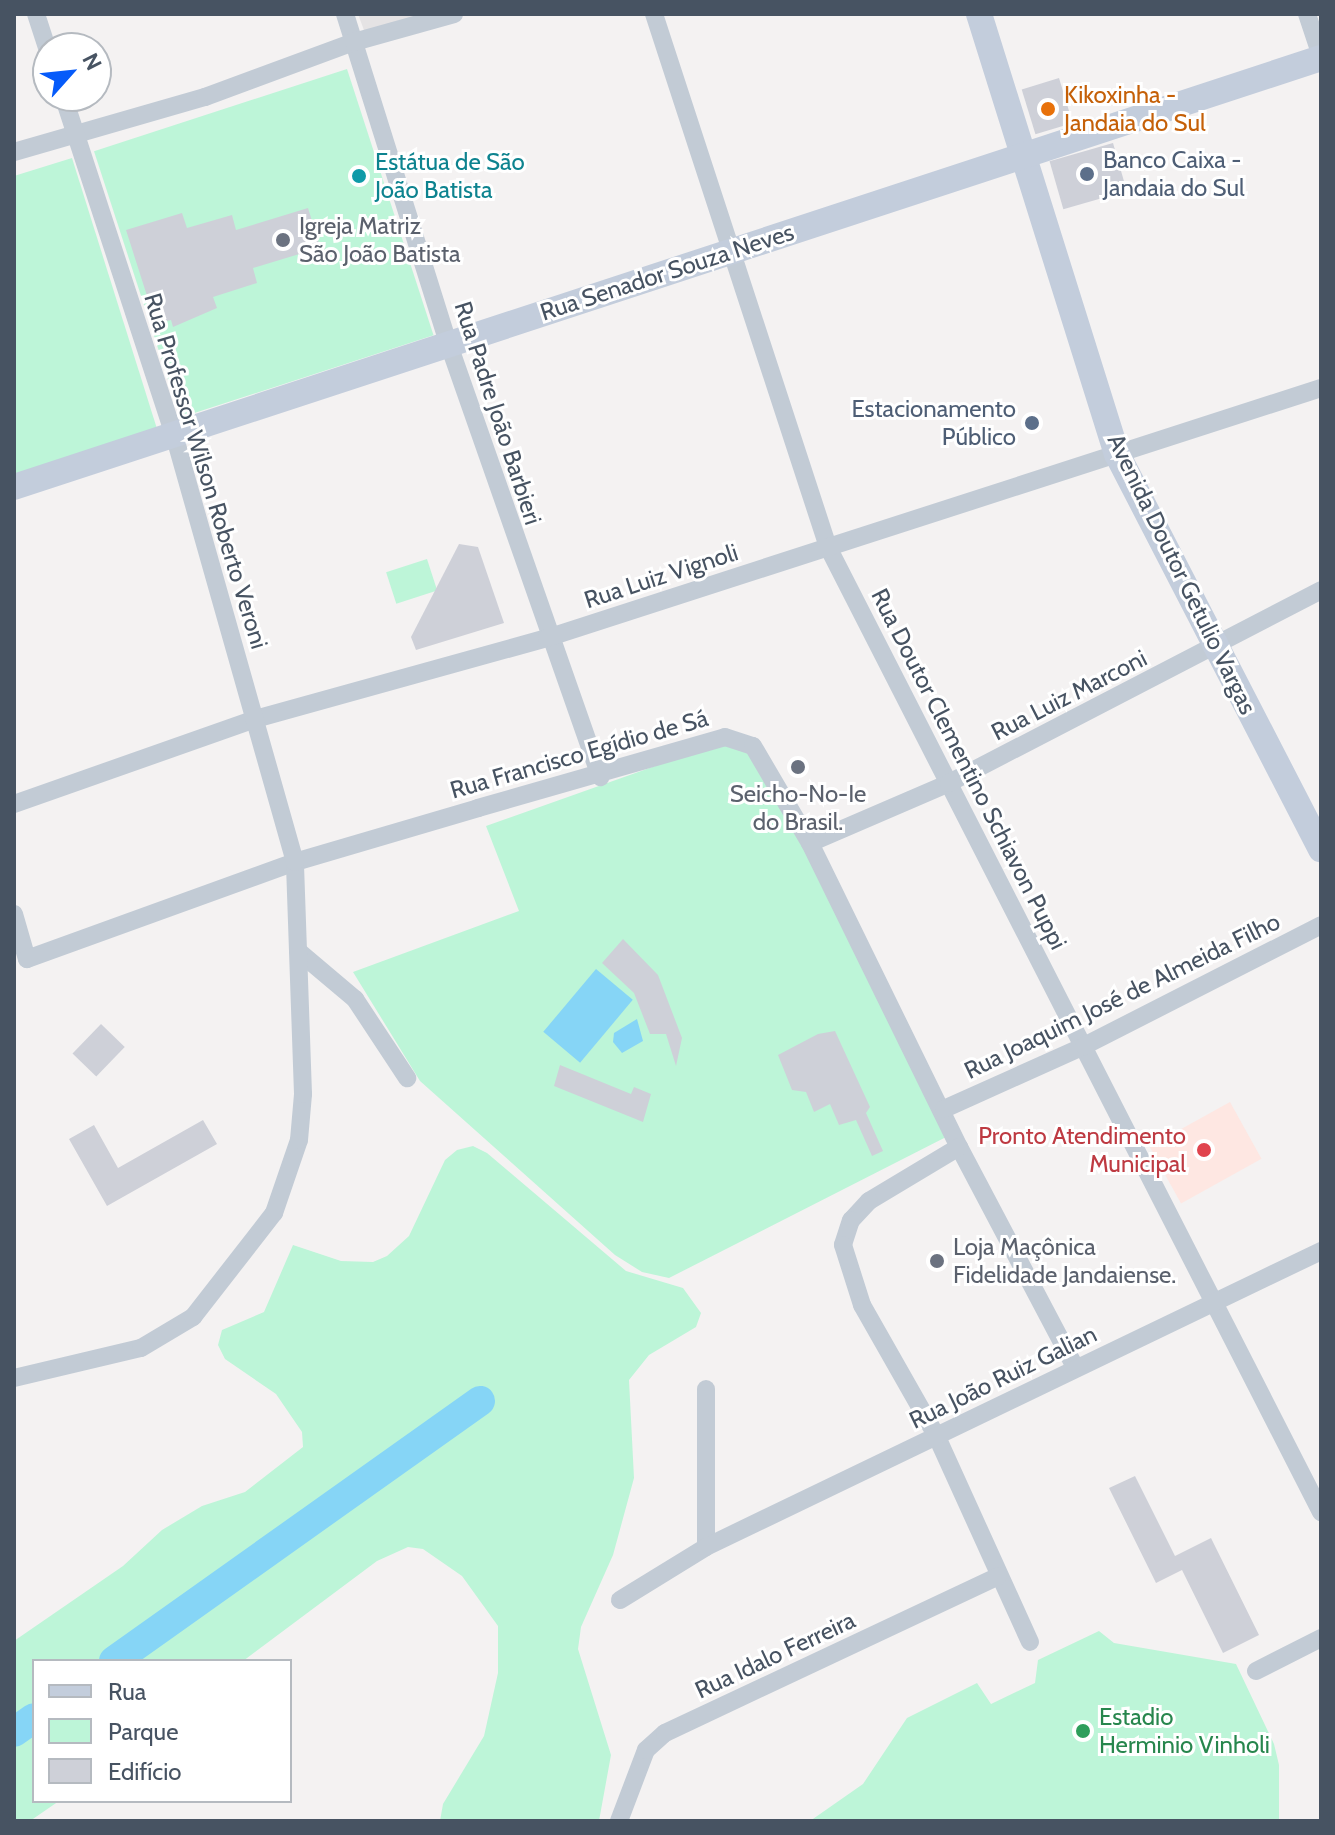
<!DOCTYPE html>
<html>
<head>
<meta charset="utf-8">
<style>
	body { margin:0 }
	#map { position:relative; width:1335px; height:1835px; overflow:hidden; background:#f4f2f2; font-family:Cabin,sans-serif }
	div>[style] { position:absolute }
	.education>* { inset:0; background:#e5e3e4 }
	.medical>* { inset:0; background:#fee7e2; transform-origin:0 0 }
	.green>* { inset:0; background:#bdf5d8; transform-origin:0 0 }
	.water>* { inset:0; background:#86d5f6; transform-origin:0 0 }
	.river>* { height:30px; margin:-15px; padding:0 15px; transform-origin:15px; border-radius:15px; background:#86d5f6 }
	.building>* { inset:0; background:#ced0d8; transform-origin:0 0 }
	.street>* { height:18px; margin:-9px; padding:0 9px; transform-origin:9px; border-radius:9px; background:#c2cbd5 }
	.secondary>* { height:26px; margin:-13px; padding:0 13px; transform-origin:13px; border-radius:13px; background:#c3cddc }
	.dots>* { width:22px; height:22px; translate:-50% -50%; box-sizing:border-box; border:4px solid #fff; border-radius:50% }
	span { translate:-50% -50%; white-space:nowrap; text-align:center; line-height:1.15; -webkit-text-stroke:6px #fff; paint-order:stroke }
	.food-label { font-size:24px; color:#c56008 }
	.left { translate:0 -50%; text-align:left }
	.service-label { font-size:24px; color:#4e5e75 }
	.right { translate:-100% -50%; text-align:right }
	.culture-label { font-size:24px; color:#0d838f }
	.worship-label { font-size:24px; color:#5b616d }
	.street-label { font-size:24px; color:#475362 }
	.health-label { font-size:24px; color:#be3a42 }
	.leisure-label { font-size:24px; color:#27864d }
	.frame { position:absolute; inset:0; border:16px solid #475362; pointer-events:none }
	.legend { position:absolute; left:32px; top:1659px; width:260px; height:144px; box-sizing:border-box; background:#fff; border:2px solid #b5bac0; margin:0; padding:10px 14px; list-style:none; font-size:24px; color:#475362 }
	.legend li { display:flex; align-items:center; gap:16px; height:40px }
	.legend b { width:40px; border:2px solid #b5bac0 }
	.north { position:absolute; left:32px; top:32px; width:80px; height:80px; box-sizing:border-box; background:#fff; border:2px solid #b5bac0; border-radius:50%; rotate:63deg; font-size:22px; font-weight:700; line-height:32px; text-align:center; color:#475362 }
	.north::after { content:''; display:block; margin:auto; width:28px; height:36px; background:#065bfa; clip-path:polygon(50% 0,100% 100%,50% 72%,0 100%) }
</style>
</head>
<body>
<div id="map">
	<div class="education">
		<i style="clip-path:polygon(358px 14px,425px 14px,365px 33px)"></i>
	</div>
	<div class="medical">
		<i style="left:1230px;top:1102px;width:65px;height:92px;rotate:61deg"></i>
	</div>
	<div class="green">
		<i style="left:347px;top:69px;width:280px;height:266px;rotate:72deg"></i>
		<i style="clip-path:polygon(72px 158px,158px 432px,14px 477px,14px 176px)"></i>
		<i style="left:427px;top:559px;width:33px;height:43px;rotate:72deg"></i>
		<i style="clip-path:polygon(720px 743px,750px 752px,766px 771px,952px 1134px,669px 1278px,642px 1272px,615px 1255px,420px 1081px,353px 972px,519px 911px,486px 826px)"></i>
		<i style="clip-path:polygon(473px 1146px,487px 1153px,626px 1271px,683px 1288px,701px 1313px,696px 1327px,649px 1355px,629px 1380px,634px 1478px,613px 1555px,581px 1627px,578px 1649px,611px 1755px,599px 1821px,440px 1821px,443px 1804px,484px 1736px,498px 1673px,498px 1626px,462px 1576px,423px 1549px,408px 1547px,377px 1561px,243px 1661px,34px 1661px,34px 1801px,59px 1801px,30px 1821px,14px 1821px,14px 1641px,123px 1566px,162px 1530px,202px 1506px,245px 1492px,303px 1447px,302px 1432px,276px 1394px,225px 1359px,218px 1345px,222px 1330px,264px 1312px,293px 1245px,341px 1261px,373px 1262px,387px 1256px,409px 1236px,445px 1160px,457px 1150px)"></i>
		<i style="clip-path:polygon(1099px 1631px,1114px 1643px,1236px 1664px,1274px 1744px,1279px 1765px,1279px 1821px,810px 1821px,863px 1784px,907px 1718px,977px 1683px,991px 1704px,1035px 1683px,1038px 1660px)"></i>
	</div>
	<div class="water">
		<i style="left:596px;top:969px;width:48px;height:82px;rotate:40deg"></i>
		<i style="clip-path:polygon(637px 1019px,643px 1041px,622px 1053px,613px 1042px,614px 1033px)"></i>
	</div>
	<div class="river">
		<i style="left:114px;top:1661px;width:449px;rotate:-35.4deg"></i>
		<i style="left:14px;top:1732px;width:24px;rotate:-35deg"></i>
	</div>
	<div class="building">
		<i style="left:1059px;top:78px;width:47px;height:39px;rotate:73deg"></i>
		<i style="left:1113px;top:143px;width:50px;height:66px;rotate:74deg"></i>
		<i style="clip-path:polygon(308px 208px,323px 256px,308px 260px,306px 252px,253px 268px,257px 283px,213px 297px,217px 308px,173px 327px,171px 320px,156px 324px,126px 230px,182px 213px,187px 228px,232px 215px,236px 230px)"></i>
		<i style="clip-path:polygon(459px 544px,478px 547px,504px 623px,416px 650px,411px 637px)"></i>
		<i style="clip-path:polygon(623px 939px,658px 975px,682px 1038px,676px 1066px,666px 1034px,650px 1034px,634px 993px,602px 963px)"></i>
		<i style="left:101px;top:1024px;width:33px;height:41px;rotate:44deg"></i>
		<i style="clip-path:polygon(835px 1031px,870px 1107px,866px 1113px,883px 1151px,872px 1156px,856px 1120px,839px 1125px,830px 1104px,814px 1112px,806px 1092px,792px 1090px,778px 1055px,818px 1034px)"></i>
		<i style="clip-path:polygon(560px 1065px,631px 1094px,634px 1087px,651px 1094px,643px 1122px,554px 1086px)"></i>
		<i style="clip-path:polygon(203px 1120px,217px 1144px,107px 1206px,69px 1139px,94px 1125px,118px 1168px)"></i>
		<i style="clip-path:polygon(1135px 1476px,1175px 1556px,1211px 1538px,1259px 1635px,1223px 1653px,1182px 1570px,1156px 1583px,1109px 1488px)"></i>
	</div>
	<div class="street">
		<i style="left:36px;top:14px;width:39px;rotate:72deg"></i>
		<i style="left:345px;top:14px;width:347px;rotate:72.6deg"></i>
		<i style="left:449px;top:345px;width:458px;rotate:70.7deg"></i>
		<i style="left:654px;top:14px;width:561px;rotate:71.92deg"></i>
		<i style="left:828px;top:547px;width:1084px;rotate:62.94deg"></i>
		<i style="left:1307px;top:14px;width:44px;rotate:71.6deg"></i>
		<i style="left:14px;top:152px;width:199px;rotate:-16.1deg"></i>
		<i style="left:205px;top:97px;width:159px;rotate:-20.3deg"></i>
		<i style="left:354px;top:42px;width:104px;rotate:-15.6deg"></i>
		<i style="left:14px;top:804px;width:256px;rotate:-19.4deg"></i>
		<i style="left:255px;top:719px;width:303px;rotate:-15.5deg"></i>
		<i style="left:547px;top:638px;width:813px;rotate:-17.9deg"></i>
		<i style="left:810px;top:843px;width:151px;rotate:-23.3deg"></i>
		<i style="left:949px;top:783px;width:419px;rotate:-27.4deg"></i>
		<i style="left:14px;top:914px;width:47px;rotate:73.9deg"></i>
		<i style="left:27px;top:959px;width:285px;rotate:-19.9deg"></i>
		<i style="left:295px;top:862px;width:191px;rotate:-16.4deg"></i>
		<i style="left:478px;top:808px;width:257px;rotate:-16deg"></i>
		<i style="left:725px;top:737px;width:29px;rotate:18deg"></i>
		<i style="left:753px;top:746px;width:113px;rotate:59.6deg"></i>
		<i style="left:810px;top:843px;width:339px;rotate:63.9deg"></i>
		<i style="left:959px;top:1147px;width:249px;rotate:62.2deg"></i>
		<i style="left:298px;top:951px;width:75px;rotate:40.1deg"></i>
		<i style="left:355px;top:999px;width:95px;rotate:56.6deg"></i>
		<i style="left:944px;top:1109px;width:154px;rotate:-24.2deg"></i>
		<i style="left:1084px;top:1046px;width:266px;rotate:-27deg"></i>
		<i style="left:959px;top:1147px;width:105px;rotate:149deg"></i>
		<i style="left:869px;top:1201px;width:26px;rotate:133deg"></i>
		<i style="left:851px;top:1220px;width:26px;rotate:108deg"></i>
		<i style="left:843px;top:1245px;width:63px;rotate:72.4deg"></i>
		<i style="left:862px;top:1305px;width:152px;rotate:60.4deg"></i>
		<i style="left:937px;top:1437px;width:225px;rotate:65.6deg"></i>
		<i style="left:14px;top:1378px;width:130px;rotate:-13.3deg"></i>
		<i style="left:141px;top:1348px;width:61px;rotate:-30.8deg"></i>
		<i style="left:193px;top:1317px;width:132px;rotate:-52.1deg"></i>
		<i style="left:274px;top:1213px;width:77px;rotate:-71.1deg"></i>
		<i style="left:299px;top:1140px;width:46px;rotate:-85deg"></i>
		<i style="left:303px;top:1094px;width:232px;rotate:-92deg"></i>
		<i style="left:295px;top:862px;width:444px;rotate:-105.8deg"></i>
		<i style="left:174px;top:435px;width:357px;rotate:-108.1deg"></i>
		<i style="left:706px;top:1389px;width:158px;rotate:90deg"></i>
		<i style="left:620px;top:1600px;width:101px;rotate:-31.6deg"></i>
		<i style="left:706px;top:1547px;width:683px;rotate:-25.7deg"></i>
		<i style="left:1256px;top:1671px;width:73px;rotate:-26.9deg"></i>
		<i style="left:619px;top:1821px;width:76px;rotate:-69.2deg"></i>
		<i style="left:646px;top:1750px;width:25px;rotate:-42deg"></i>
		<i style="left:665px;top:1733px;width:368px;rotate:-25.2deg"></i>
	</div>
	<div class="secondary">
		<i style="left:979px;top:14px;width:461px;rotate:72.6deg"></i>
		<i style="left:1117px;top:454px;width:445px;rotate:62.7deg"></i>
		<i style="left:14px;top:487px;width:1376px;rotate:-18.17deg"></i>
	</div>
	<div class="dots">
		<i style="left:1048px;top:109px;background:#e8710a"></i>
		<i style="left:1087px;top:174px;background:#5c6f8a"></i>
		<i style="left:359px;top:176px;background:#0f9aa8"></i>
		<i style="left:283px;top:240px;background:#6b7280"></i>
		<i style="left:1032px;top:423px;background:#5c6f8a"></i>
		<i style="left:798px;top:767px;background:#6b7280"></i>
		<i style="left:1204px;top:1150px;background:#e0444e"></i>
		<i style="left:937px;top:1261px;background:#6b7280"></i>
		<i style="left:1083px;top:1731px;background:#2e9e5b"></i>
	</div>
	<div class="food-label">
		<span class="left" style="left:1064px;top:109px">Kikoxinha -<br>Jandaia do Sul</span>
	</div>
	<div class="service-label">
		<span class="left" style="left:1103px;top:174px">Banco Caixa -<br>Jandaia do Sul</span>
		<span class="right" style="left:1016px;top:423px">Estacionamento<br>Público</span>
	</div>
	<div class="culture-label">
		<span class="left" style="left:375px;top:176px">Estátua de São<br>João Batista</span>
	</div>
	<div class="worship-label">
		<span class="left" style="left:299px;top:240px">Igreja Matriz<br>São João Batista</span>
		<span style="left:798px;top:808px">Seicho-No-Ie<br>do Brasil.</span>
		<span class="left" style="left:953px;top:1261px">Loja Maçônica<br>Fidelidade Jandaiense.</span>
	</div>
	<div class="street-label">
		<span style="left:667px;top:272px;rotate:-18deg">Rua Senador Souza Neves</span>
		<span style="left:498px;top:413px;rotate:72deg">Rua Padre João Barbieri</span>
		<span style="left:206px;top:471px;rotate:73deg">Rua Professor Wilson Roberto Veroni</span>
		<span style="left:1182px;top:574px;rotate:64deg">Avenida Doutor Getulio Vargas</span>
		<span style="left:661px;top:576px;rotate:-18deg">Rua Luiz Vignoli</span>
		<span style="left:1069px;top:695px;rotate:-27deg">Rua Luiz Marconi</span>
		<span style="left:579px;top:754px;rotate:-16deg">Rua Francisco Egídio de Sá</span>
		<span style="left:969px;top:769px;rotate:63deg">Rua Doutor Clementino Schiavon Puppi</span>
		<span style="left:1122px;top:996px;rotate:-26deg">Rua Joaquim José de Almeida Filho</span>
		<span style="left:1003px;top:1377px;rotate:-26deg">Rua João Ruiz Galian</span>
		<span style="left:775px;top:1655px;rotate:-25deg">Rua Idalo Ferreira</span>
	</div>
	<div class="health-label">
		<span class="right" style="left:1186px;top:1150px">Pronto Atendimento<br>Municipal</span>
	</div>
	<div class="leisure-label">
		<span class="left" style="left:1099px;top:1731px">Estadio<br>Herminio Vinholi</span>
	</div>
	<div class="frame"></div>
	<ul class="legend">
	<li><b style="height:10px;background:#c3cddc"></b>Rua</li>
	<li><b style="height:22px;background:#bdf5d8"></b>Parque</li>
	<li><b style="height:22px;background:#ced0d8"></b>Edifício</li>
	</ul>
	<div class="north">N</div>
</div>
</body>
</html>
